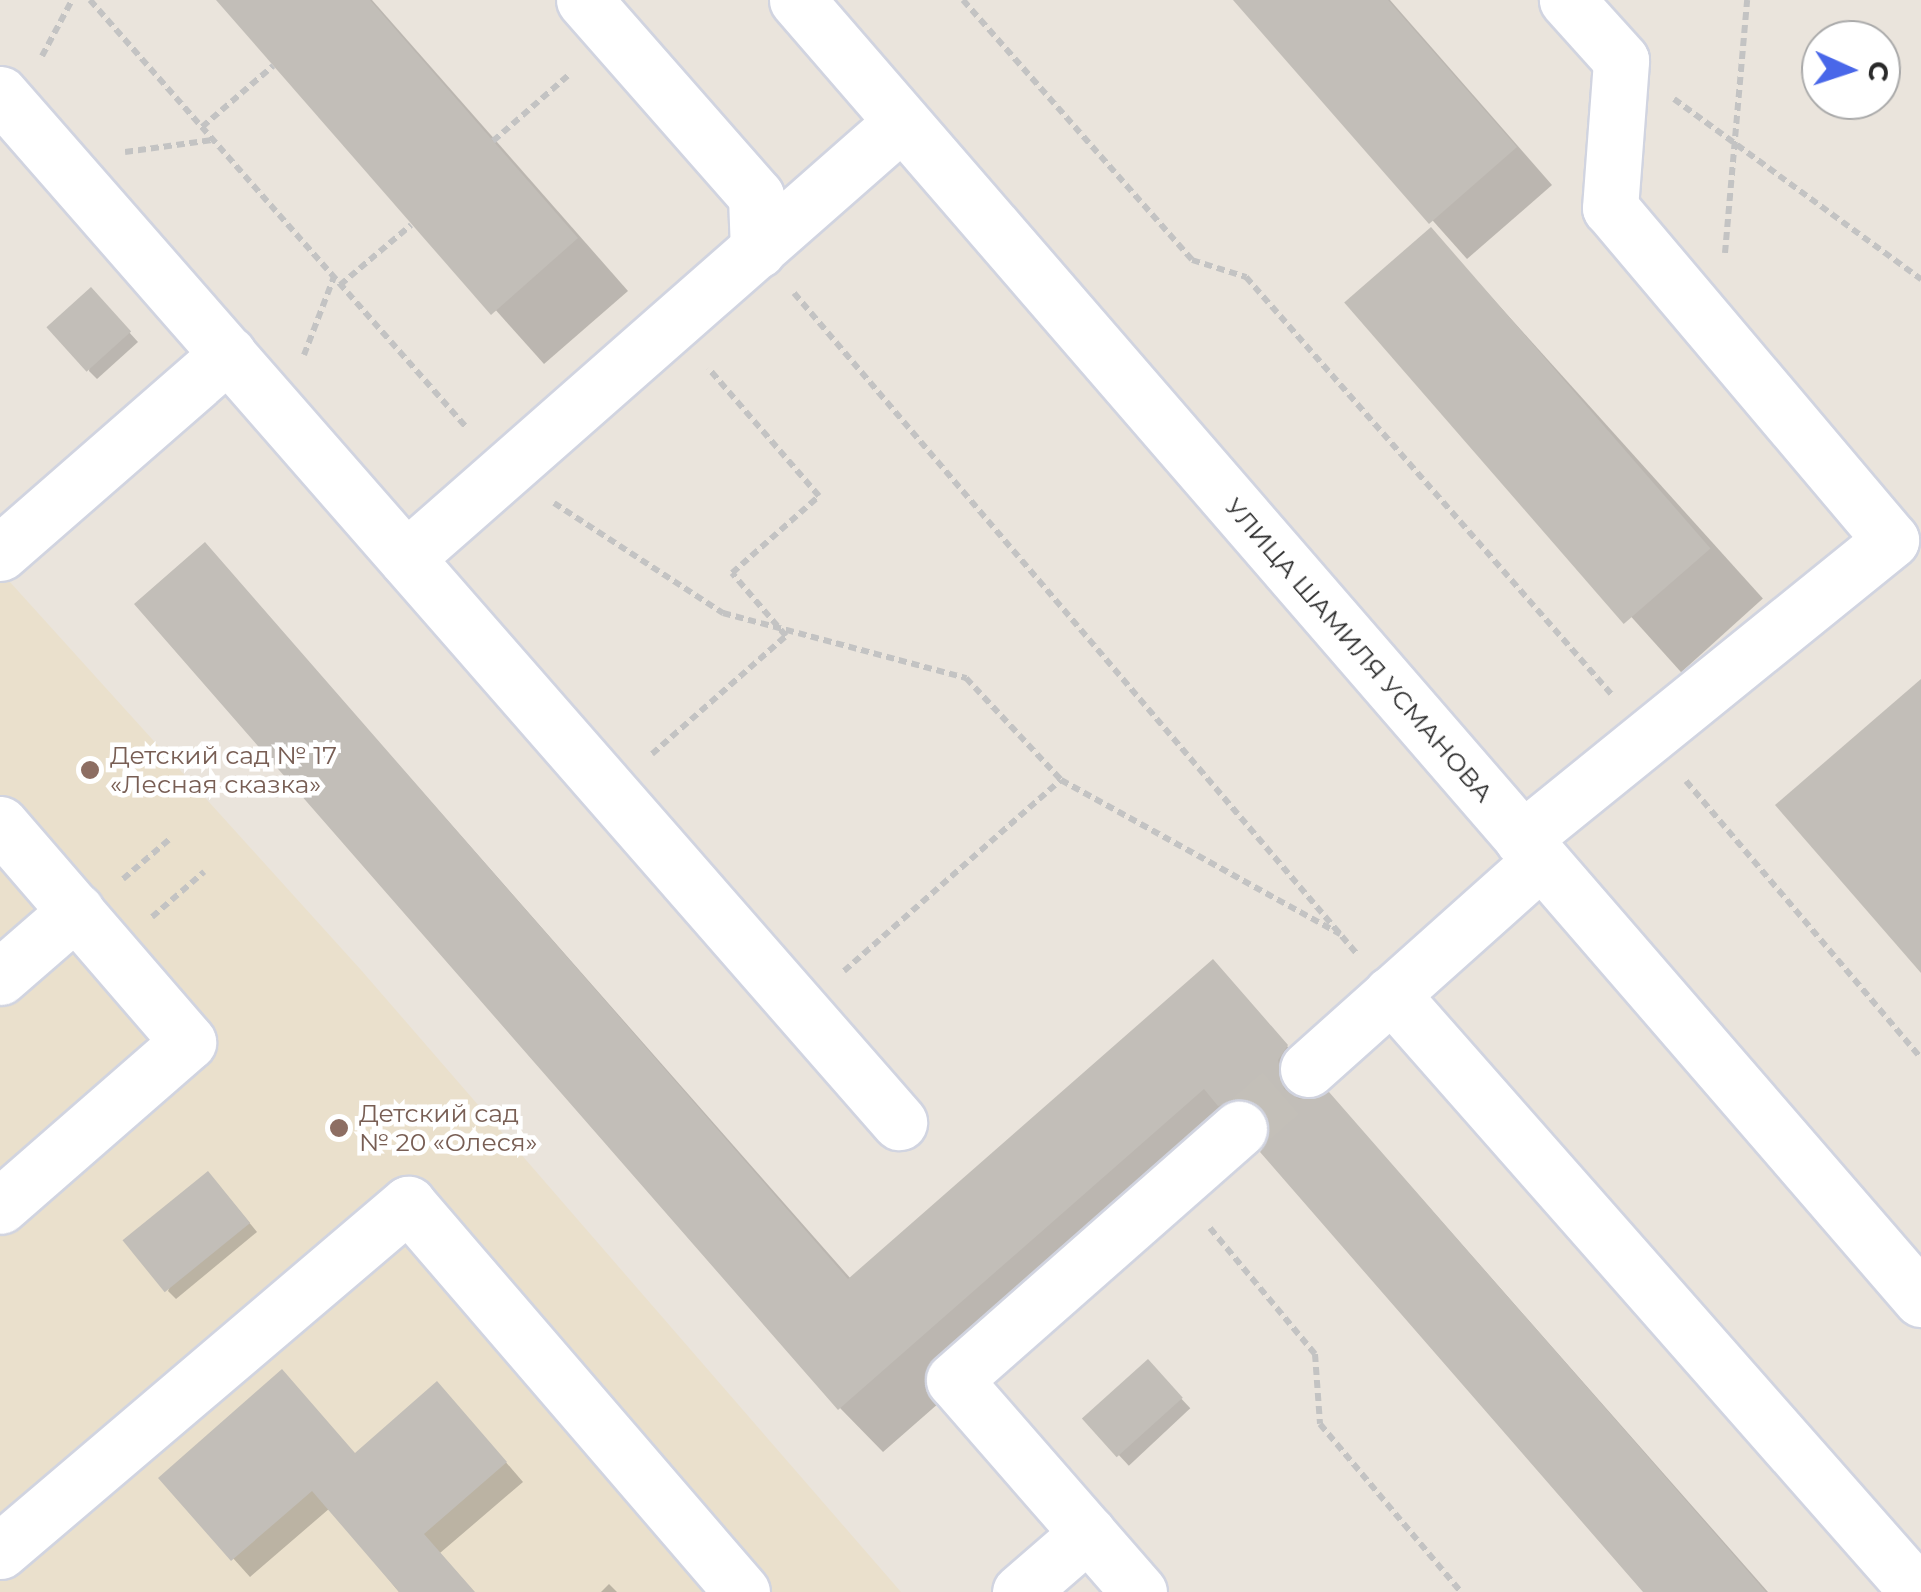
<!DOCTYPE html>
<html>
<head>
<meta charset="utf-8">
<style>
	body { margin:0 }
	#map { position:relative; width:1921px; height:1592px; overflow:hidden; background:#eae4dc; font-family:Montserrat,sans-serif }
	div>[style] { position:absolute }
	.education>* { inset:0; background:#eae0cc }
	.shadow>* { inset:0; background:#0003; transform-origin:0 0 }
	.building>* { inset:0; background:#c2beb8; transform-origin:0 0 }
	.minor-tunnel>* { height:55px; margin-top:-27.5px; transform-origin:0; background:repeating-linear-gradient(90deg,#c3bfb8 0 55px,transparent 0 83px) }
	.path>* { height:6px; margin-top:-3px; transform-origin:0; background:repeating-linear-gradient(90deg,#c3c3c3 0 8px,transparent 0 13px) }
	.roads { filter:drop-shadow(2px 0 #d1d4e0) drop-shadow(-2px 0 #d1d4e0) drop-shadow(0 2px #d1d4e0) drop-shadow(0 -2px #d1d4e0) }
	.minor>* { height:55px; margin:-27.5px; padding:0 27.5px; transform-origin:27.5px; border-radius:27.5px; background:#fff }
	.dots>* { width:28px; height:28px; translate:-50% -50%; box-sizing:border-box; border:5px solid #fff; border-radius:50% }
	span { translate:-50% -50%; white-space:nowrap; text-align:center; line-height:1.15; -webkit-text-stroke:9px #fff; paint-order:stroke }
	.street-label { font-size:25px; color:#292929 }
	.education-label { font-size:25px; color:#785e54 }
	.left { translate:0 -50%; text-align:left }
	.north { position:absolute; left:1801px; top:20px; width:100px; height:100px; box-sizing:border-box; background:#fff; border:2px solid #a9a9a9; border-radius:50%; rotate:93deg; font-size:28px; font-weight:700; line-height:40px; text-align:center; color:#292929 }
	.north::after { content:''; display:block; margin:auto; width:35px; height:45px; background:#4967e9; clip-path:polygon(50% 0,100% 100%,50% 72%,0 100%) }
</style>
</head>
<body>
<div id="map">
	<div class="education">
		<i style="clip-path:polygon(0 571px,361px 970px,901px 1592px,0 1592px)"></i>
	</div>
	<div class="shadow">
		<i style="clip-path:polygon(219px 0,372px 0,628px 291px,544px 364px)"></i>
		<i style="clip-path:polygon(1236px 0,1390px 0,1552px 185px,1467px 259px)"></i>
		<i style="left:1431px;top:230px;width:496px;height:110px;rotate:48deg"></i>
		<i style="clip-path:polygon(99px 299px,138px 342px,97px 379px,89px 371px)"></i>
		<i style="clip-path:polygon(205px 545px,851px 1279px,1213px 962px,1768px 1592px,1646px 1592px,1248px 1132px,883px 1452px,840px 1408px)"></i>
		<i style="clip-path:polygon(216px 1182px,257px 1232px,176px 1299px,168px 1291px)"></i>
		<i style="left:1148px;top:1363px;width:62px;height:84px;rotate:47deg"></i>
		<i style="clip-path:polygon(455px 1403px,523px 1482px,440px 1553px,474px 1592px,399px 1592px,330px 1508px,250px 1577px,161px 1478px,356px 1456px)"></i>
		<i style="clip-path:polygon(609px 1584px,617px 1592px,601px 1592px)"></i>
	</div>
	<div class="building">
		<i style="clip-path:polygon(216px 0,370px 0,578px 238px,491px 315px)"></i>
		<i style="clip-path:polygon(1233px 0,1388px 0,1517px 147px,1429px 224px)"></i>
		<i style="left:1431px;top:227px;width:426px;height:115px;rotate:49deg"></i>
		<i style="left:91px;top:287px;width:60px;height:60px;rotate:48deg"></i>
		<i style="clip-path:polygon(205px 542px,848px 1279px,1213px 959px,1288px 1045px,1278px 1060px,1284px 1089px,1299px 1099px,1329px 1092px,1766px 1592px,1643px 1592px,1260px 1152px,1269px 1138px,1263px 1109px,1248px 1099px,1218px 1106px,1204px 1089px,838px 1410px,134px 604px)"></i>
		<i style="clip-path:polygon(1921px 679px,1921px 973px,1775px 805px)"></i>
		<i style="left:208px;top:1171px;width:67px;height:110px;rotate:51deg"></i>
		<i style="left:1148px;top:1359px;width:52px;height:89px;rotate:48deg"></i>
		<i style="clip-path:polygon(282px 1369px,355px 1453px,437px 1381px,507px 1462px,424px 1534px,475px 1592px,399px 1592px,312px 1491px,231px 1561px,158px 1478px)"></i>
	</div>
	<div class="minor-tunnel">
		<i style="left:1239px;top:1129px;width:91px;rotate:-41deg"></i>
	</div>
	<div class="path">
		<i style="left:90px;top:0;width:569px;rotate:48.63deg"></i>
		<i style="left:963px;top:0;width:346px;rotate:48.6deg"></i>
		<i style="left:1192px;top:260px;width:57px;rotate:17.5deg"></i>
		<i style="left:1246px;top:277px;width:556px;rotate:48.79deg"></i>
		<i style="left:42px;top:56px;width:64px;rotate:-61.8deg"></i>
		<i style="left:1674px;top:99px;width:306px;rotate:36.1deg"></i>
		<i style="left:202px;top:127px;width:94px;rotate:-40.7deg"></i>
		<i style="left:493px;top:141px;width:103px;rotate:-41.1deg"></i>
		<i style="left:125px;top:152px;width:88px;rotate:-7.9deg"></i>
		<i style="left:1725px;top:253px;width:254px;rotate:-85deg"></i>
		<i style="left:340px;top:285px;width:93px;rotate:-40.2deg"></i>
		<i style="left:794px;top:293px;width:868px;rotate:49.58deg"></i>
		<i style="left:304px;top:355px;width:84px;rotate:-69deg"></i>
		<i style="left:554px;top:503px;width:202px;rotate:33.1deg"></i>
		<i style="left:723px;top:613px;width:252px;rotate:15deg"></i>
		<i style="left:966px;top:678px;width:139px;rotate:47deg"></i>
		<i style="left:1061px;top:780px;width:319px;rotate:28.9deg"></i>
		<i style="left:652px;top:754px;width:179px;rotate:-41.4deg"></i>
		<i style="left:786px;top:636px;width:83px;rotate:-130.6deg"></i>
		<i style="left:732px;top:573px;width:116px;rotate:-41.5deg"></i>
		<i style="left:819px;top:496px;width:169px;rotate:-130.9deg"></i>
		<i style="left:1686px;top:781px;width:363px;rotate:49.7deg"></i>
		<i style="left:123px;top:879px;width:63px;rotate:-40.5deg"></i>
		<i style="left:152px;top:917px;width:69px;rotate:-40.9deg"></i>
		<i style="left:844px;top:971px;width:289px;rotate:-41.4deg"></i>
		<i style="left:1210px;top:1228px;width:164px;rotate:50.2deg"></i>
		<i style="left:1315px;top:1354px;width:70px;rotate:85.9deg"></i>
		<i style="left:1320px;top:1424px;width:219px;rotate:50deg"></i>
	</div>
	<div class="roads">
		<div class="minor">
			<i style="left:584px;top:0;width:261px;rotate:48.7deg"></i>
			<i style="left:756px;top:196px;width:54px;rotate:87.9deg"></i>
			<i style="left:797px;top:0;width:1718px;rotate:49.13deg"></i>
			<i style="left:0;top:94px;width:1366px;rotate:48.83deg"></i>
			<i style="left:0;top:553px;width:303px;rotate:-41.1deg"></i>
			<i style="left:406px;top:558px;width:660px;rotate:-41.32deg"></i>
			<i style="left:0;top:824px;width:288px;rotate:49.2deg"></i>
			<i style="left:188px;top:1042px;width:249px;rotate:138.9deg"></i>
			<i style="left:1522px;top:839px;width:475px;rotate:-39deg"></i>
			<i style="left:1891px;top:540px;width:435px;rotate:-130.2deg"></i>
			<i style="left:1610px;top:208px;width:148px;rotate:-85.7deg"></i>
			<i style="left:1621px;top:60px;width:81px;rotate:-132deg"></i>
			<i style="left:0;top:977px;width:101px;rotate:-41deg"></i>
			<i style="left:1391px;top:994px;width:797px;rotate:48.61deg"></i>
			<i style="left:1308px;top:1069px;width:312px;rotate:-41.8deg"></i>
			<i style="left:0;top:1551px;width:536px;rotate:-40.38deg"></i>
			<i style="left:408px;top:1204px;width:512px;rotate:49.28deg"></i>
			<i style="left:1020px;top:1592px;width:90px;rotate:-40.9deg"></i>
			<i style="left:1139px;top:1592px;width:281px;rotate:-131.1deg"></i>
			<i style="left:954px;top:1380px;width:380px;rotate:-41.4deg"></i>
		</div>
	</div>
	<div class="dots">
		<i style="left:90px;top:770px;background:#8d6e63"></i>
		<i style="left:339px;top:1128px;background:#8d6e63"></i>
	</div>
	<div class="street-label">
		<span style="left:1359px;top:650px;rotate:49deg">УЛИЦА ШАМИЛЯ УСМАНОВА</span>
	</div>
	<div class="education-label">
		<span class="left" style="left:110px;top:770px">Детский сад № 17<br>«Лесная сказка»</span>
		<span class="left" style="left:359px;top:1128px">Детский сад<br>№ 20 «Олеся»</span>
	</div>
	<div class="north">С</div>
</div>
</body>
</html>
